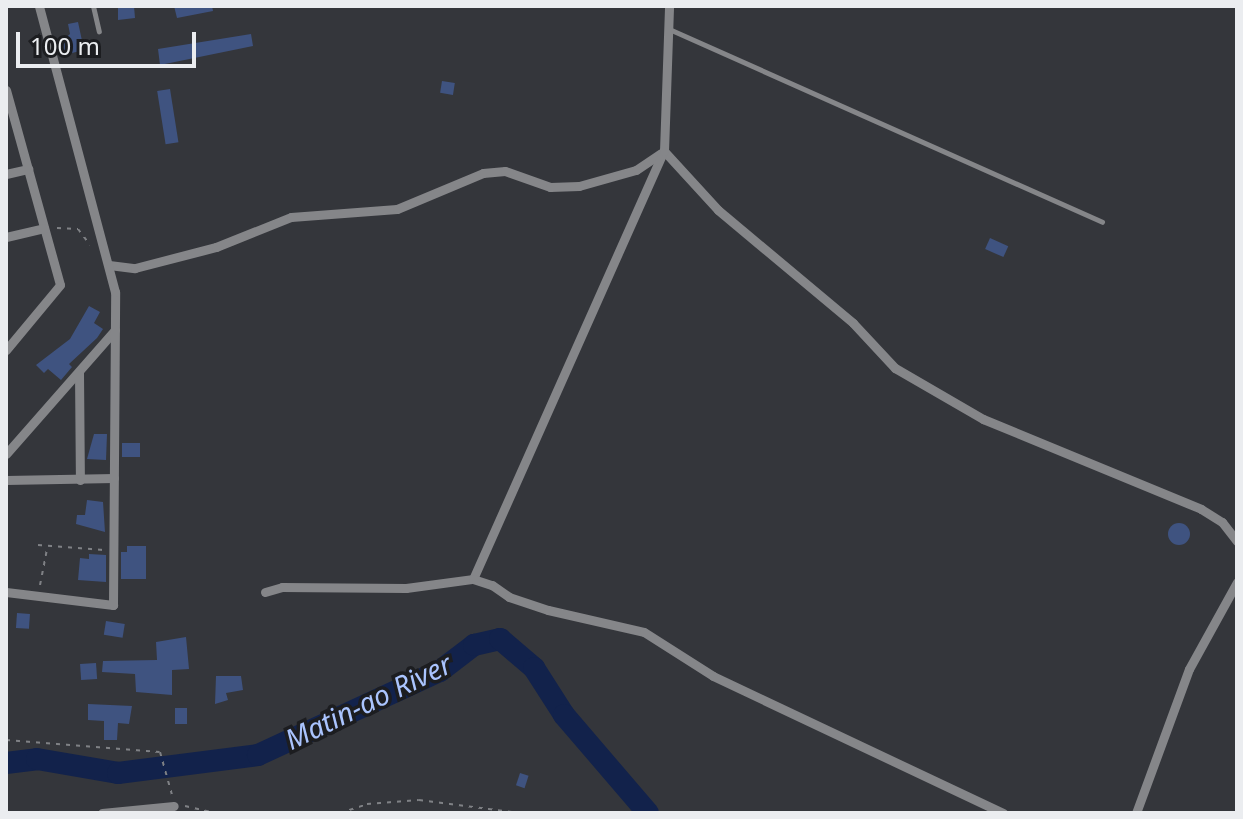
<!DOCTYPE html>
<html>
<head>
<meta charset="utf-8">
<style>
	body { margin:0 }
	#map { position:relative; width:1243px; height:819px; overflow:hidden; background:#34363b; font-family:"Noto Sans",sans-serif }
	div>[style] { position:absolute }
	.river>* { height:22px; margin:-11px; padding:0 11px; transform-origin:11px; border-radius:11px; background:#12224b }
	.building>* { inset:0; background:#3f5380; transform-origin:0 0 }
	.round { border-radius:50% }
	.path>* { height:2px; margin-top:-1px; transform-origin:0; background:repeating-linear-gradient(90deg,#7f8185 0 4px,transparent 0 10px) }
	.service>* { height:5px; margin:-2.5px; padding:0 2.5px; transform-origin:2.5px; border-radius:2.5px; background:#858689 }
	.minor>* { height:9px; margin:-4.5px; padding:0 4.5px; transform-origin:4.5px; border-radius:4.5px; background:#858689 }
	span { translate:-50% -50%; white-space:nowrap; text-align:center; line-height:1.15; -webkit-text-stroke:7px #1c1d20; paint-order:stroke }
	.water-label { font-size:28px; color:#aac4fe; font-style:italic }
	.frame { position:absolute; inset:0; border:8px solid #ebedf0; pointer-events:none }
	.scale { position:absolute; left:16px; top:32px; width:180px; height:36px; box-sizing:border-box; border:4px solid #ebedf0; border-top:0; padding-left:10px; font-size:24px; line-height:28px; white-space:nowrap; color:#ebedf0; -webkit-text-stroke:6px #1c1d20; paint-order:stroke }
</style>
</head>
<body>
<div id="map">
	<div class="river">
		<i style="left:6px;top:763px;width:31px;rotate:-7deg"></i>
		<i style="left:37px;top:759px;width:82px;rotate:9.8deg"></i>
		<i style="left:118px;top:773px;width:141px;rotate:-7.3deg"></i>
		<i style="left:258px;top:755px;width:200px;rotate:-24.8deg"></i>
		<i style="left:440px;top:671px;width:43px;rotate:-37.4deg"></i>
		<i style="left:474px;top:645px;width:27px;rotate:-13deg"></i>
		<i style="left:500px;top:639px;width:45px;rotate:40.5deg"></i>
		<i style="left:534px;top:668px;width:56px;rotate:57.4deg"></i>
		<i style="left:564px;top:715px;width:129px;rotate:49.4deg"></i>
	</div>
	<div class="building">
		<i style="clip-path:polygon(118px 6px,134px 6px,135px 18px,118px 20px)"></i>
		<i style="clip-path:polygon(174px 6px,212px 6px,213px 11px,177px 18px)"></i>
		<i style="clip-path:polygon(78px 22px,84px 50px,64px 55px,61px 42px,70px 34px,68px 24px)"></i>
		<i style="clip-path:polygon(251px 34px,253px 46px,160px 65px,158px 49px)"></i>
		<i style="left:442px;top:81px;width:13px;height:12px;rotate:9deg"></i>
		<i style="left:170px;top:89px;width:54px;height:13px;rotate:81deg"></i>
		<i style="left:990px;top:238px;width:20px;height:12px;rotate:24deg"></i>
		<i style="clip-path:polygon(89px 306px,100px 312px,94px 323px,103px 329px,97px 338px,69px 364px,72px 367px,61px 380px,48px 369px,44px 373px,36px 365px,70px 339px)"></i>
		<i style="clip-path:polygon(94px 434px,107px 434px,106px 460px,87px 459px)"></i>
		<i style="left:122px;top:443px;width:18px;height:14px"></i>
		<i style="clip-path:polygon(87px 500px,103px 502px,105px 532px,76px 524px,77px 515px,85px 515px)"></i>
		<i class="round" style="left:1168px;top:523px;width:22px;height:22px"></i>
		<i style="clip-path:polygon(127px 546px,146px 546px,146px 579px,121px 579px,121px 552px,127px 552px)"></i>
		<i style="clip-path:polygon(89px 554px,106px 555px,106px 582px,78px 580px,80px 558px,89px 559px)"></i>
		<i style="left:17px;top:613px;width:13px;height:15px;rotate:4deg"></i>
		<i style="left:106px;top:621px;width:19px;height:14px;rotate:9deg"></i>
		<i style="clip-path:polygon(186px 637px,189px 669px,172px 670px,172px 695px,136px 692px,135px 674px,102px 672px,103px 661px,157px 660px,156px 642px)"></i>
		<i style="left:96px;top:663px;width:16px;height:16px;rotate:86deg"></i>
		<i style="clip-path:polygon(216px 676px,241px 676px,243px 690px,226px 693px,228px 700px,215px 704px)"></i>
		<i style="clip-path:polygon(88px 704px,132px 706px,129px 724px,118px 723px,117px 740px,104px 740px,104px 721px,88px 720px)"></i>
		<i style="left:175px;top:708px;width:12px;height:16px"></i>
		<i style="left:520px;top:773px;width:9px;height:13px;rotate:18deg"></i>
	</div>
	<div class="path">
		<i style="left:57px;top:228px;width:21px;rotate:3deg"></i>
		<i style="left:78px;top:229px;width:20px;rotate:53deg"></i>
		<i style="left:38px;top:545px;width:66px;rotate:4.3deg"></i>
		<i style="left:40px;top:585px;width:38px;rotate:-79deg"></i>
		<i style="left:6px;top:740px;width:154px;rotate:4.5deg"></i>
		<i style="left:160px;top:752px;width:45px;rotate:74.4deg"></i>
		<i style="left:185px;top:806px;width:31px;rotate:13deg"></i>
		<i style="left:340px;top:813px;width:28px;rotate:-18deg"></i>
		<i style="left:367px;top:804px;width:52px;rotate:-4.4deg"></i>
		<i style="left:419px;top:800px;width:101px;rotate:7.4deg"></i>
	</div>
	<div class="service">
		<i style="left:93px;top:6px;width:26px;rotate:77deg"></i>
		<i style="left:669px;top:29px;width:474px;rotate:24deg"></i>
	</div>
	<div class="minor">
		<i style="left:6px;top:90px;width:202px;rotate:74.5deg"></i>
		<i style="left:60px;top:285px;width:85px;rotate:129.7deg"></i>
		<i style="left:664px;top:151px;width:80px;rotate:47.5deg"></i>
		<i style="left:718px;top:210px;width:176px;rotate:39.9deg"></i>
		<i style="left:853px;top:323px;width:62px;rotate:47deg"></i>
		<i style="left:895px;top:368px;width:102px;rotate:30.1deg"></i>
		<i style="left:983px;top:419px;width:236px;rotate:22.4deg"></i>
		<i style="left:1201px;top:509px;width:25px;rotate:32deg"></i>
		<i style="left:1222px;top:522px;width:24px;rotate:52deg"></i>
		<i style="left:6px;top:174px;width:23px;rotate:-13deg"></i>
		<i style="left:6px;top:237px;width:39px;rotate:-13deg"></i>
		<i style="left:109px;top:265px;width:26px;rotate:7deg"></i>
		<i style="left:135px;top:268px;width:84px;rotate:-14.5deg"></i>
		<i style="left:216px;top:247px;width:81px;rotate:-21.8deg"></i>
		<i style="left:291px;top:217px;width:106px;rotate:-4.3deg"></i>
		<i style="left:397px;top:209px;width:93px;rotate:-22.7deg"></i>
		<i style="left:483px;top:173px;width:22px;rotate:-5deg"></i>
		<i style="left:505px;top:171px;width:48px;rotate:19.6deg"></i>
		<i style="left:550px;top:187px;width:29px;rotate:-2deg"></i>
		<i style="left:579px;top:186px;width:59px;rotate:-15.7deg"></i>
		<i style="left:636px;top:170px;width:30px;rotate:-34deg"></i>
		<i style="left:79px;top:373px;width:107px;rotate:89.5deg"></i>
		<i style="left:6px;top:454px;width:165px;rotate:-48.7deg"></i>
		<i style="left:6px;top:480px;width:108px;rotate:-1.1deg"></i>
		<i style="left:473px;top:579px;width:469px;rotate:-66deg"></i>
		<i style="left:664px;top:151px;width:145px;rotate:-88deg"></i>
		<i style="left:6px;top:592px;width:108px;rotate:6.9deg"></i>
		<i style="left:113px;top:605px;width:313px;rotate:-89.6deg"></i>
		<i style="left:115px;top:292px;width:296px;rotate:-104.9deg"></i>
		<i style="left:265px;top:592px;width:18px;rotate:-16deg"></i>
		<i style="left:282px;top:587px;width:124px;rotate:0.5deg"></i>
		<i style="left:406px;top:588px;width:68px;rotate:-7.7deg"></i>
		<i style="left:473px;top:579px;width:20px;rotate:18deg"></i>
		<i style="left:492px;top:585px;width:21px;rotate:35deg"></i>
		<i style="left:509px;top:597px;width:41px;rotate:18.4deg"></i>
		<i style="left:548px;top:610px;width:98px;rotate:12.9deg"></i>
		<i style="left:644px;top:632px;width:82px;rotate:32.5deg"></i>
		<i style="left:713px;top:676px;width:321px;rotate:25.3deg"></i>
		<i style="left:102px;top:813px;width:72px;rotate:-5.6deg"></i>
		<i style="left:1136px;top:813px;width:153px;rotate:-69.8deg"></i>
		<i style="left:1189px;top:669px;width:99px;rotate:-61.1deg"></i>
	</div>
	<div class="water-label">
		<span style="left:368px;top:701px;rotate:-26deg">Matin-ao River</span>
	</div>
	<div class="frame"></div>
	<div class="scale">100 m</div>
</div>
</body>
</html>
